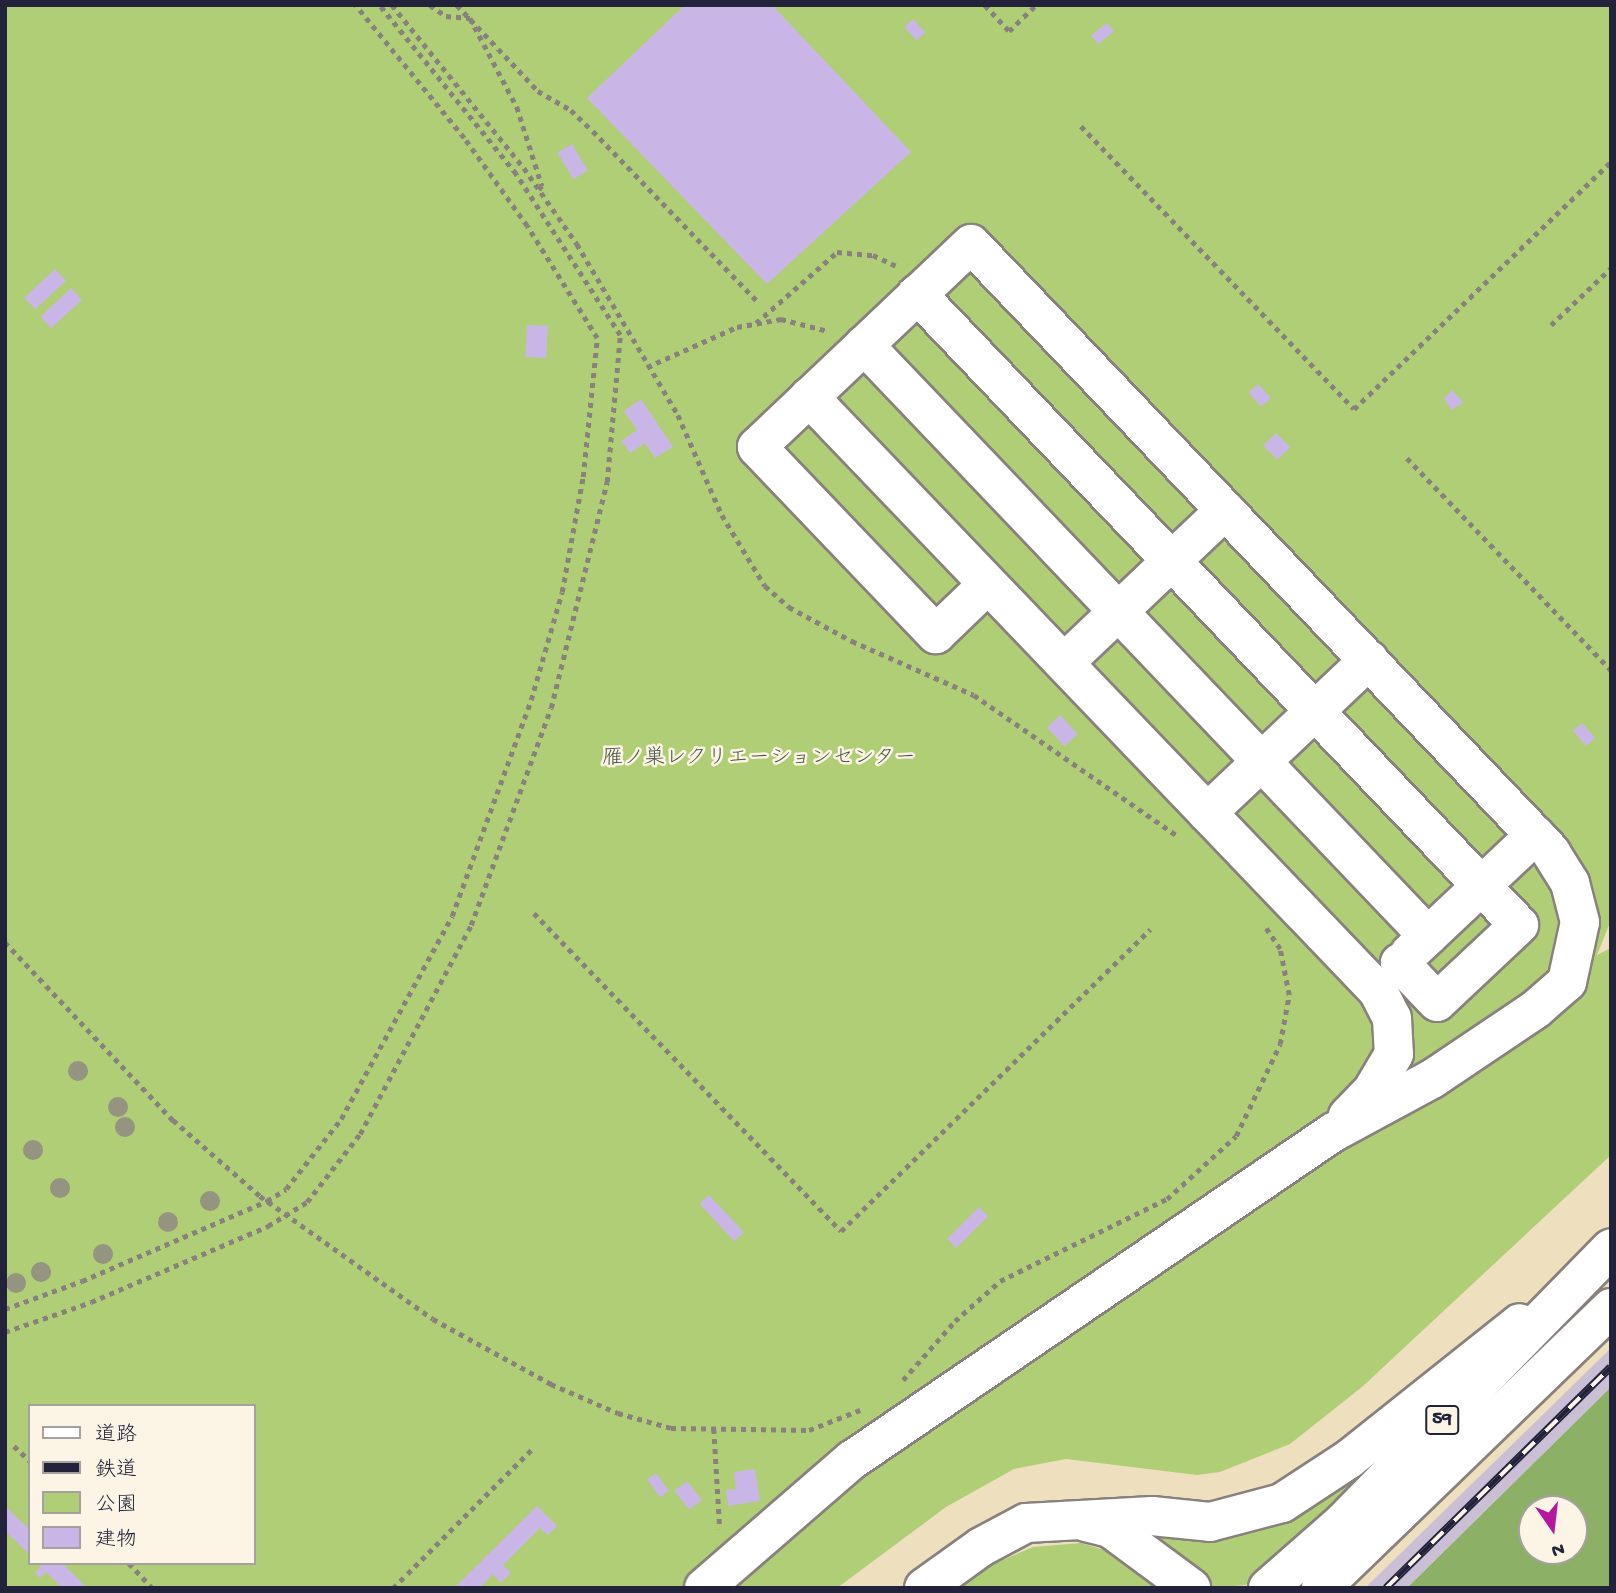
<!DOCTYPE html>
<html>
<head>
<meta charset="utf-8">
<style>
	body { margin:0 }
	#map { position:relative; width:1616px; height:1593px; overflow:hidden; background:#eee0bf; font-family:"Gochi Hand","Klee One",sans-serif }
	div>[style] { position:absolute }
	.industrial>* { inset:0; background:#cbbfd6 }
	.green>* { inset:0; background:#b0ce75 }
	.forest>* { inset:0; background:#8cb166 }
	.building>* { inset:0; background:#c9b6e6; transform-origin:0 0 }
	.path>* { height:4.5px; margin-top:-2.25px; transform-origin:0; background:repeating-linear-gradient(90deg,#88817d 0 5px,transparent 0 10px) }
	.roads { filter:drop-shadow(2px 0 #88817d) drop-shadow(-2px 0 #88817d) drop-shadow(0 2px #88817d) drop-shadow(0 -2px #88817d) }
	.minor>* { height:38px; margin:-19px; padding:0 19px; transform-origin:19px; border-radius:19px; background:#fff }
	.major>* { height:38px; margin:-19px; padding:0 19px; transform-origin:19px; border-radius:19px; background:#fff }
	.rail>* { height:8px; margin-top:-4px; transform-origin:0; background:repeating-linear-gradient(90deg,#fcf5e5 0 16px,#22223b 0 32px); box-sizing:border-box; border-block:2px solid #22223b }
	.trees>* { width:20px; height:20px; margin:-10px; border-radius:50%; background:#959480 }
	span { translate:-50% -50%; white-space:nowrap; text-align:center; line-height:1.15; -webkit-text-stroke:5px #fcf5e5; paint-order:stroke }
	.shield-label span { padding:2px 5px; background:#fcf5e5; border:2px solid; border-radius:5px; -webkit-text-stroke-width:0 }
	.shield-label { font-size:19px; color:#22223b; font-weight:700 }
	.park-label { font-size:21px; color:#4d564c }
	.frame { position:absolute; inset:0; border:7px solid #22223b; pointer-events:none }
	.legend { position:absolute; left:28px; top:1404px; width:228px; height:161px; box-sizing:border-box; background:#fcf5e5; border:2px solid #a5a1a1; margin:0; padding:9px 12px; list-style:none; font-size:21px; color:#22223b }
	.legend li { display:flex; align-items:center; gap:14px; height:35px }
	.legend b { width:35px; border:2px solid #a5a1a1 }
	.north { position:absolute; left:1518px; top:1495px; width:70px; height:70px; box-sizing:border-box; background:#fcf5e5; border:2px solid #a5a1a1; border-radius:50%; rotate:166deg; font-size:19px; font-weight:700; line-height:28px; text-align:center; color:#22223b }
	.north::after { content:''; display:block; margin:auto; width:24px; height:32px; background:#b5179e; clip-path:polygon(50% 0,100% 100%,50% 72%,0 100%) }
</style>
</head>
<body>
<div id="map">
	<div class="industrial">
		<i style="clip-path:polygon(1611px 1348px,1611px 1387px,1407px 1588px,1365px 1588px)"></i>
	</div>
	<div class="green">
		<i style="clip-path:polygon(evenodd,5px 5px,1611px 5px,1611px 920px,1597px 955px,1611px 948px,1611px 1155px,1362px 1387px,1290px 1444px,1220px 1472px,1197px 1475px,1066px 1459px,1014px 1469px,946px 1507px,837px 1588px,5px 1588px,5px 5px,30px 1406px,254px 1406px,254px 1563px,30px 1563px,30px 1406px)"></i>
		<i style="clip-path:polygon(1391px 1453px,1246px 1585px,1212px 1588px,1150px 1537px,1154px 1529px)"></i>
		<i style="clip-path:polygon(1081px 1543px,1121px 1555px,1172px 1588px,957px 1588px,993px 1564px,1033px 1547px)"></i>
	</div>
	<div class="forest">
		<i style="clip-path:polygon(evenodd,1611px 1387px,1611px 1588px,1407px 1588px,1611px 1387px,1532px 1509px,1574px 1509px,1574px 1551px,1532px 1551px,1532px 1509px)"></i>
	</div>
	<div class="building">
		<i style="clip-path:polygon(685px 5px,772px 5px,911px 152px,767px 284px,587px 98px)"></i>
		<i style="left:913px;top:19px;width:18px;height:12px;rotate:47deg"></i>
		<i style="left:1107px;top:23px;width:11px;height:20px;rotate:52deg"></i>
		<i style="left:572px;top:144px;width:31px;height:17px;rotate:59deg"></i>
		<i style="left:55px;top:269px;width:16px;height:42px;rotate:47deg"></i>
		<i style="left:71px;top:288px;width:16px;height:42px;rotate:47deg"></i>
		<i style="left:527px;top:325px;width:21px;height:32px;rotate:3deg"></i>
		<i style="left:1258px;top:384px;width:19px;height:13px;rotate:47deg"></i>
		<i style="clip-path:polygon(1453px 390px,1463px 403px,1451px 410px,1444px 398px)"></i>
		<i style="clip-path:polygon(641px 399px,673px 447px,655px 458px,645px 443px,630px 453px,621px 441px,637px 430px,624px 411px)"></i>
		<i style="left:1276px;top:433px;width:20px;height:18px;rotate:45deg"></i>
		<i style="left:1060px;top:715px;width:26px;height:18px;rotate:47deg"></i>
		<i style="left:1582px;top:723px;width:20px;height:12px;rotate:49deg"></i>
		<i style="left:709px;top:1195px;width:51px;height:13px;rotate:47deg"></i>
		<i style="left:979px;top:1207px;width:13px;height:45px;rotate:45deg"></i>
		<i style="clip-path:polygon(755px 1469px,760px 1501px,728px 1506px,726px 1490px,736px 1489px,734px 1472px)"></i>
		<i style="left:656px;top:1473px;width:22px;height:11px;rotate:54deg"></i>
		<i style="left:687px;top:1481px;width:24px;height:16px;rotate:52deg"></i>
		<i style="clip-path:polygon(5px 1506px,30px 1530px,30px 1555px,5px 1531px)"></i>
		<i style="clip-path:polygon(537px 1506px,557px 1526px,548px 1535px,540px 1528px,503px 1565px,511px 1573px,501px 1583px,493px 1574px,480px 1588px,454px 1588px)"></i>
		<i style="clip-path:polygon(38px 1563px,62px 1563px,87px 1588px,62px 1588px,46px 1572px,40px 1578px,35px 1573px,41px 1566px)"></i>
	</div>
	<div class="path">
		<i style="left:392px;top:5px;width:210px;rotate:51deg"></i>
		<i style="left:524px;top:168px;width:93px;rotate:55.1deg"></i>
		<i style="left:577px;top:244px;width:199px;rotate:59.4deg"></i>
		<i style="left:678px;top:415px;width:109px;rotate:66.3deg"></i>
		<i style="left:722px;top:515px;width:83px;rotate:58.8deg"></i>
		<i style="left:765px;top:586px;width:32px;rotate:41deg"></i>
		<i style="left:789px;top:607px;width:72px;rotate:28.4deg"></i>
		<i style="left:852px;top:641px;width:133px;rotate:23.9deg"></i>
		<i style="left:974px;top:695px;width:248px;rotate:34.7deg"></i>
		<i style="left:430px;top:5px;width:19px;rotate:35deg"></i>
		<i style="left:446px;top:16px;width:24px;rotate:5deg"></i>
		<i style="left:470px;top:18px;width:101px;rotate:62.2deg"></i>
		<i style="left:517px;top:107px;width:83px;rotate:72.4deg"></i>
		<i style="left:542px;top:186px;width:5px;rotate:127deg"></i>
		<i style="left:457px;top:5px;width:118px;rotate:46.7deg"></i>
		<i style="left:538px;top:91px;width:38px;rotate:30deg"></i>
		<i style="left:571px;top:110px;width:30px;rotate:44deg"></i>
		<i style="left:593px;top:131px;width:236px;rotate:46deg"></i>
		<i style="left:985px;top:5px;width:35px;rotate:47deg"></i>
		<i style="left:1009px;top:31px;width:37px;rotate:-44deg"></i>
		<i style="left:1081px;top:126px;width:393px;rotate:46deg"></i>
		<i style="left:1354px;top:409px;width:356px;rotate:-43.9deg"></i>
		<i style="left:756px;top:323px;width:108px;rotate:-41.2deg"></i>
		<i style="left:837px;top:252px;width:36px;rotate:5deg"></i>
		<i style="left:873px;top:255px;width:26px;rotate:25deg"></i>
		<i style="left:1551px;top:325px;width:83px;rotate:-43.5deg"></i>
		<i style="left:647px;top:367px;width:98px;rotate:-24deg"></i>
		<i style="left:737px;top:327px;width:45px;rotate:-10.3deg"></i>
		<i style="left:781px;top:319px;width:49px;rotate:14.3deg"></i>
		<i style="left:1407px;top:458px;width:294px;rotate:46.1deg"></i>
		<i style="left:534px;top:913px;width:442px;rotate:46deg"></i>
		<i style="left:841px;top:1231px;width:432px;rotate:-44.3deg"></i>
		<i style="left:5px;top:942px;width:245px;rotate:46.7deg"></i>
		<i style="left:173px;top:1120px;width:116px;rotate:41.1deg"></i>
		<i style="left:260px;top:1196px;width:212px;rotate:35.4deg"></i>
		<i style="left:433px;top:1319px;width:135px;rotate:28.8deg"></i>
		<i style="left:551px;top:1384px;width:73px;rotate:23.4deg"></i>
		<i style="left:618px;top:1413px;width:55px;rotate:15.8deg"></i>
		<i style="left:671px;top:1428px;width:138px;rotate:0.8deg"></i>
		<i style="left:809px;top:1430px;width:55px;rotate:-21.4deg"></i>
		<i style="left:5px;top:1309px;width:82px;rotate:-20deg"></i>
		<i style="left:82px;top:1281px;width:202px;rotate:-23.4deg"></i>
		<i style="left:267px;top:1201px;width:22px;rotate:-32deg"></i>
		<i style="left:286px;top:1189px;width:89px;rotate:-51.8deg"></i>
		<i style="left:341px;top:1119px;width:231px;rotate:-61.3deg"></i>
		<i style="left:452px;top:916px;width:230px;rotate:-69.9deg"></i>
		<i style="left:531px;top:700px;width:112px;rotate:-74deg"></i>
		<i style="left:562px;top:592px;width:117px;rotate:-79.7deg"></i>
		<i style="left:583px;top:477px;width:140px;rotate:-84.2deg"></i>
		<i style="left:597px;top:338px;width:132px;rotate:-122deg"></i>
		<i style="left:527px;top:226px;width:108px;rotate:-125.6deg"></i>
		<i style="left:464px;top:138px;width:172px;rotate:-129.3deg"></i>
		<i style="left:5px;top:1332px;width:91px;rotate:-19.2deg"></i>
		<i style="left:91px;top:1302px;width:193px;rotate:-23.2deg"></i>
		<i style="left:268px;top:1226px;width:46px;rotate:-31.6deg"></i>
		<i style="left:307px;top:1202px;width:86px;rotate:-52.1deg"></i>
		<i style="left:360px;top:1134px;width:237px;rotate:-62deg"></i>
		<i style="left:471px;top:925px;width:231px;rotate:-69.8deg"></i>
		<i style="left:551px;top:708px;width:233px;rotate:-76.1deg"></i>
		<i style="left:607px;top:482px;width:148px;rotate:-84.9deg"></i>
		<i style="left:620px;top:335px;width:192px;rotate:-122.9deg"></i>
		<i style="left:516px;top:174px;width:218px;rotate:-129deg"></i>
		<i style="left:903px;top:1380px;width:79px;rotate:-48.6deg"></i>
		<i style="left:955px;top:1321px;width:60px;rotate:-41.6deg"></i>
		<i style="left:1000px;top:1281px;width:186px;rotate:-26.2deg"></i>
		<i style="left:1167px;top:1199px;width:93px;rotate:-42.4deg"></i>
		<i style="left:1236px;top:1136px;width:102px;rotate:-64.4deg"></i>
		<i style="left:1280px;top:1044px;width:50px;rotate:-79.6deg"></i>
		<i style="left:1289px;top:995px;width:47px;rotate:-101.1deg"></i>
		<i style="left:1280px;top:949px;width:25px;rotate:-124deg"></i>
		<i style="left:714px;top:1429px;width:100px;rotate:86.6deg"></i>
		<i style="left:14px;top:1446px;width:22px;rotate:43deg"></i>
		<i style="left:129px;top:1563px;width:34px;rotate:47deg"></i>
		<i style="left:393px;top:1588px;width:198px;rotate:-45deg"></i>
	</div>
	<div class="roads">
		<div class="minor">
			<i style="left:917px;top:294px;width:872px;rotate:46.35deg"></i>
			<i style="left:1519px;top:925px;width:112px;rotate:136.8deg"></i>
			<i style="left:1437px;top:1002px;width:54px;rotate:-133.5deg"></i>
			<i style="left:864px;top:345px;width:817px;rotate:46.34deg"></i>
			<i style="left:809px;top:397px;width:823px;rotate:46.23deg"></i>
			<i style="left:1378px;top:991px;width:30px;rotate:63deg"></i>
			<i style="left:1392px;top:1018px;width:36px;rotate:87deg"></i>
			<i style="left:1394px;top:1054px;width:43px;rotate:120.7deg"></i>
			<i style="left:1372px;top:1091px;width:35px;rotate:134deg"></i>
			<i style="left:1064px;top:663px;width:222px;rotate:-43.5deg"></i>
			<i style="left:1207px;top:813px;width:223px;rotate:-43.4deg"></i>
			<i style="left:1410px;top:953px;width:172px;rotate:-43.3deg"></i>
			<i style="left:1086px;top:1522px;width:25px;rotate:14deg"></i>
			<i style="left:1110px;top:1528px;width:101px;rotate:36.5deg"></i>
			<i style="left:704px;top:1588px;width:196px;rotate:-40.9deg"></i>
			<i style="left:852px;top:1460px;width:581px;rotate:-34.26deg"></i>
			<i style="left:1332px;top:1133px;width:114px;rotate:-28.4deg"></i>
			<i style="left:1432px;top:1079px;width:125px;rotate:-33.9deg"></i>
			<i style="left:1536px;top:1009px;width:41px;rotate:-41.1deg"></i>
			<i style="left:1567px;top:982px;width:61px;rotate:-77.8deg"></i>
			<i style="left:1580px;top:922px;width:40px;rotate:-104.4deg"></i>
			<i style="left:1570px;top:883px;width:36px;rotate:-122deg"></i>
			<i style="left:1551px;top:852px;width:840px;rotate:-133.65deg"></i>
			<i style="left:971px;top:244px;width:295px;rotate:136.5deg"></i>
			<i style="left:757px;top:447px;width:259px;rotate:46.3deg"></i>
			<i style="left:936px;top:634px;width:72px;rotate:-43.9deg"></i>
			<i style="left:924px;top:1588px;width:70px;rotate:-35.7deg"></i>
			<i style="left:981px;top:1547px;width:51px;rotate:-28.1deg"></i>
			<i style="left:1026px;top:1523px;width:126px;rotate:-3.2deg"></i>
			<i style="left:1152px;top:1516px;width:58px;rotate:5.9deg"></i>
			<i style="left:1210px;top:1522px;width:74px;rotate:-14.8deg"></i>
			<i style="left:1282px;top:1503px;width:80px;rotate:-33.3deg"></i>
			<i style="left:1349px;top:1459px;width:218px;rotate:-38.5deg"></i>
		</div>
		<div class="major">
			<i style="left:1268px;top:1588px;width:100px;rotate:-41.3deg"></i>
			<i style="left:1343px;top:1522px;width:383px;rotate:-45.6deg"></i>
			<i style="left:1321px;top:1588px;width:403px;rotate:-44deg"></i>
		</div>
	</div>
	<div class="rail">
		<i style="left:1386px;top:1588px;width:315px;rotate:-44.5deg"></i>
	</div>
	<div class="trees">
		<i style="left:78px;top:1071px"></i>
		<i style="left:118px;top:1107px"></i>
		<i style="left:125px;top:1127px"></i>
		<i style="left:33px;top:1150px"></i>
		<i style="left:60px;top:1188px"></i>
		<i style="left:210px;top:1201px"></i>
		<i style="left:168px;top:1222px"></i>
		<i style="left:103px;top:1254px"></i>
		<i style="left:41px;top:1272px"></i>
		<i style="left:16px;top:1283px"></i>
	</div>
	<div class="shield-label">
		<span style="left:1442px;top:1420px">59</span>
	</div>
	<div class="park-label">
		<span style="left:759px;top:760px">雁ノ巣レクリエーションセンター</span>
	</div>
	<div class="frame"></div>
	<ul class="legend">
	<li><b style="height:9px;background:#fff"></b>道路</li>
	<li><b style="height:9px;background:#22223b"></b>鉄道</li>
	<li><b style="height:19px;background:#b0ce75"></b>公園</li>
	<li><b style="height:19px;background:#c9b6e6"></b>建物</li>
	</ul>
	<div class="north">N</div>
</div>
</body>
</html>
